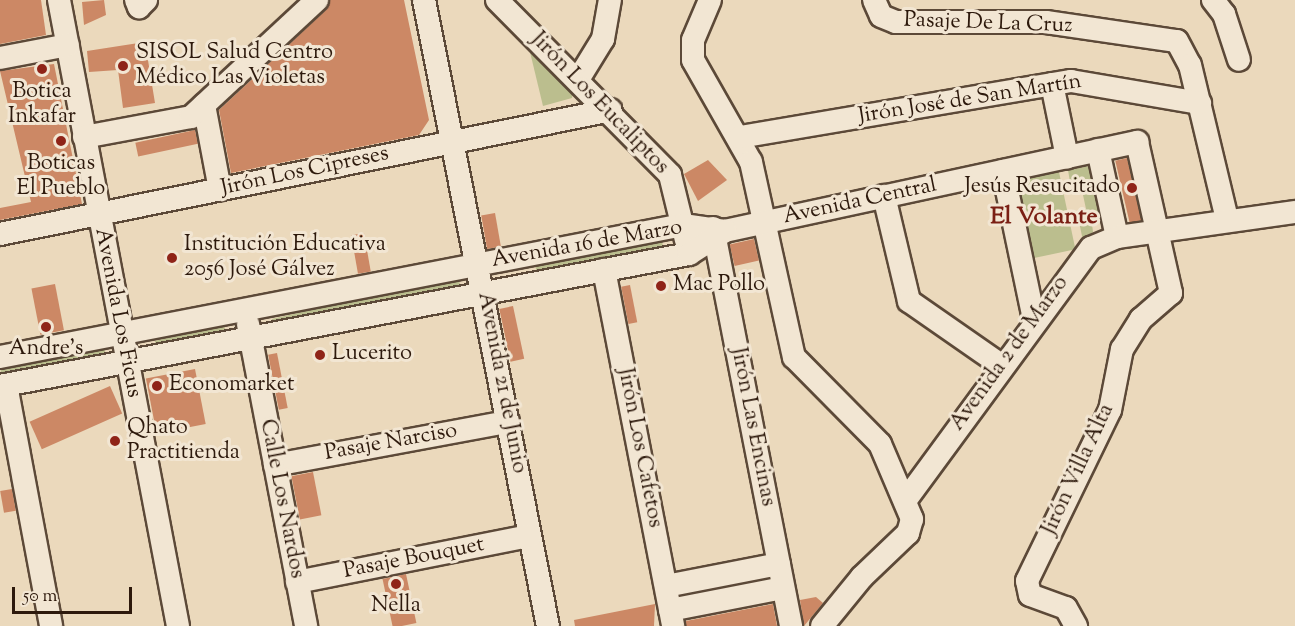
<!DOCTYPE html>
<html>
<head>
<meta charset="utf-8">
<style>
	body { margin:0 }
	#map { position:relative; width:1295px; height:626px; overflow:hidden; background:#ebd9bc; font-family:"Sorts Mill Goudy",serif }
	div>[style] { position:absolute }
	.green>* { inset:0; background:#bbbe8e; transform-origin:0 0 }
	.building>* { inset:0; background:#cc8865; transform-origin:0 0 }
	.roads { filter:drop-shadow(2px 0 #5c4938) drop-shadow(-2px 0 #5c4938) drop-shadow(0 2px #5c4938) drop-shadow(0 -2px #5c4938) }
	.minor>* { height:22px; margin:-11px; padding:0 11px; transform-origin:11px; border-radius:11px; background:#f2e6d3 }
	.dots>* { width:16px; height:16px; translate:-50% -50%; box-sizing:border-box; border:3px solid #f2e6d3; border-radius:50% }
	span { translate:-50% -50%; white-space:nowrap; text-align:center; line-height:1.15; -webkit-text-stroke:6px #f2e6d3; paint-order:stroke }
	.street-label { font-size:22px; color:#2d190c }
	.poi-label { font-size:22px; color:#2d190c }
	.left { translate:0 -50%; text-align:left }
	.right { translate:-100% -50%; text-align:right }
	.neighbourhood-label { font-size:24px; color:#7a1f14; font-weight:700 }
	.scale { position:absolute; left:12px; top:587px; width:120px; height:27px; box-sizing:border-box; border:3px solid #2d190c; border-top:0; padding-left:8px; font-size:18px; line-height:21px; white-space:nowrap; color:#2d190c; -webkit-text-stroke:4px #f2e6d3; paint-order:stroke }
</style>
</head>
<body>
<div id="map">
	<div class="green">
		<i style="clip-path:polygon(530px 52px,573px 93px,572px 98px,543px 106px)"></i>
		<i style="clip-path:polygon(1090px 166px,1100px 214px,1091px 216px,1093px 232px,1083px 241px,1077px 212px,1086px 209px,1080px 181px,1070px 182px,1068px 170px)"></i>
		<i style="left:1059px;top:172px;width:79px;height:46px;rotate:78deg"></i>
		<i style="left:661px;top:236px;width:16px;height:129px;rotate:79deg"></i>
		<i style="left:458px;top:276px;width:13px;height:191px;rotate:77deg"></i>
		<i style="left:224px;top:325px;width:9px;height:71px;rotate:77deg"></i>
		<i style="left:104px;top:346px;width:11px;height:106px;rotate:80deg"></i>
	</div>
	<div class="building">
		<i style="clip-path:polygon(0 0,41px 0,46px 35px,0 44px)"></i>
		<i style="clip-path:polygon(104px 0,106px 15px,84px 25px,82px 2px)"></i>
		<i style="clip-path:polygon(330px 0,404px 0,429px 120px,419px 135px,231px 173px,219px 110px,326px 10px)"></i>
		<i style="clip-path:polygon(145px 42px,155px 103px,123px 108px,118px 70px,89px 72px,87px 51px)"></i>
		<i style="clip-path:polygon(54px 64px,82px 204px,0 220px,0 208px,31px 202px,0 71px)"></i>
		<i style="left:195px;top:130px;width:14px;height:61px;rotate:78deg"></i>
		<i style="left:1127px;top:158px;width:64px;height:12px;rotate:77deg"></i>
		<i style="clip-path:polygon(708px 160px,727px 180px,698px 201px,684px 174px)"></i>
		<i style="left:495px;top:213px;width:34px;height:14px;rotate:80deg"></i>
		<i style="left:364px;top:233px;width:39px;height:13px;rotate:80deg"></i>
		<i style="left:754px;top:239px;width:22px;height:25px;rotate:77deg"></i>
		<i style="left:55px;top:284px;width:47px;height:24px;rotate:79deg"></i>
		<i style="left:630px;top:285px;width:38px;height:9px;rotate:79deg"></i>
		<i style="left:513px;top:306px;width:54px;height:14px;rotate:78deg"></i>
		<i style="left:277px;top:353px;width:56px;height:9px;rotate:79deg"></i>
		<i style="left:195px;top:369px;width:56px;height:50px;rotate:79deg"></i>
		<i style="left:110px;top:386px;width:30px;height:88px;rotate:66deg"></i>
		<i style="left:313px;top:472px;width:44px;height:22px;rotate:79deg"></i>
		<i style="left:12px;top:489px;width:22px;height:12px;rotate:80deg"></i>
		<i style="left:406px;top:574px;width:50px;height:24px;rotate:78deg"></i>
		<i style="clip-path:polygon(816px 597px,823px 603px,804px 626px,800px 600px)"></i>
		<i style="clip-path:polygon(655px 604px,654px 626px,575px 626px,574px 620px)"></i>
		<i style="clip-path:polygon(773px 604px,777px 626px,686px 626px,686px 621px)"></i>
	</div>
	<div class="roads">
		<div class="minor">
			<i style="left:59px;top:0;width:637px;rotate:79.24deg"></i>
			<i style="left:136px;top:0;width:8px;rotate:67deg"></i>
			<i style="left:139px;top:7px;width:10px;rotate:-45deg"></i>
			<i style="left:424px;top:0;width:638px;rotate:78.8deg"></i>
			<i style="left:497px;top:0;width:246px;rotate:45.3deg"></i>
			<i style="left:670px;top:175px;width:67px;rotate:76.2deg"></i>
			<i style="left:710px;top:0;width:43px;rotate:113deg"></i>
			<i style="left:693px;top:40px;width:20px;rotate:90deg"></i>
			<i style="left:693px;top:60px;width:117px;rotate:60.4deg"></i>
			<i style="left:751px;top:162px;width:200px;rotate:77.6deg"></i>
			<i style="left:794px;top:357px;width:122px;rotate:45.3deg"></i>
			<i style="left:880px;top:444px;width:82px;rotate:66.9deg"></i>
			<i style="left:912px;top:519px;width:15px;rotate:106deg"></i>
			<i style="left:908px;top:533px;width:64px;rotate:136.3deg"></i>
			<i style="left:862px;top:577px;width:63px;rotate:129.2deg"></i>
			<i style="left:874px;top:0;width:17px;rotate:66deg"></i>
			<i style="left:881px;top:16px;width:16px;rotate:22deg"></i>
			<i style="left:896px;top:22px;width:150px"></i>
			<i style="left:1046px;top:22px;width:132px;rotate:8.3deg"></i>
			<i style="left:1177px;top:41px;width:27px;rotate:62deg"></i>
			<i style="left:1190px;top:65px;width:158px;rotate:76.5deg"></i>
			<i style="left:1213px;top:0;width:18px;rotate:52deg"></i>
			<i style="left:1224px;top:14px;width:48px;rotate:71.9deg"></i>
			<i style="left:0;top:58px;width:69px;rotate:-10.8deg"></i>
			<i style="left:579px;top:78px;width:46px;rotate:-58.4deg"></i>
			<i style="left:603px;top:39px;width:40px;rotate:-80deg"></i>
			<i style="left:1052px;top:84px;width:75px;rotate:78.4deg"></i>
			<i style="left:204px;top:105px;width:86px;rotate:79.3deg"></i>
			<i style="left:84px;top:137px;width:109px;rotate:-10.6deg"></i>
			<i style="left:191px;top:117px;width:172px;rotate:-42.9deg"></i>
			<i style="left:740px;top:137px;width:336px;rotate:-9.6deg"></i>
			<i style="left:1071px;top:81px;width:131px;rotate:9.7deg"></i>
			<i style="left:1098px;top:150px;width:89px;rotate:77.7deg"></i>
			<i style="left:1003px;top:171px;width:152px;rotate:78.2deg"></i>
			<i style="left:884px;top:196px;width:108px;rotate:76.6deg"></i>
			<i style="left:909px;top:301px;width:112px;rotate:34.8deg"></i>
			<i style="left:713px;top:228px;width:406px;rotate:78.9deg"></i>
			<i style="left:0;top:234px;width:623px;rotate:-11.47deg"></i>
			<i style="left:604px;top:270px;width:363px;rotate:79deg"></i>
			<i style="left:248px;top:324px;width:308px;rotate:79.1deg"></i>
			<i style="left:0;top:357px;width:696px;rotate:-10.94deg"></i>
			<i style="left:683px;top:225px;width:42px;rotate:8.1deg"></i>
			<i style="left:725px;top:231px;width:422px;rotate:-12.2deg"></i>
			<i style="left:1137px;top:142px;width:155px;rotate:77.3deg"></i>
			<i style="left:1171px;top:293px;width:40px;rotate:139deg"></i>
			<i style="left:1141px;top:319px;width:36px;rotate:122deg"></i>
			<i style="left:1122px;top:349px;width:62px;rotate:101.1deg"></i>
			<i style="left:1110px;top:410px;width:190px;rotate:115.9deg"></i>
			<i style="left:1027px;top:581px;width:14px;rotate:78deg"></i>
			<i style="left:1030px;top:595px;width:38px;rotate:20deg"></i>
			<i style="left:1066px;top:608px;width:21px;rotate:61deg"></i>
			<i style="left:6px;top:385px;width:245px;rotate:79.4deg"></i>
			<i style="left:0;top:386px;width:702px;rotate:-10.85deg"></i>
			<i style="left:689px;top:254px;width:43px;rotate:-32.6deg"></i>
			<i style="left:275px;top:465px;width:237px;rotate:-10.5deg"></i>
			<i style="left:905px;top:501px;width:314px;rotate:-53.7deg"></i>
			<i style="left:1091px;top:248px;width:28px;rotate:-23deg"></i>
			<i style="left:1117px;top:237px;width:180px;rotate:-8deg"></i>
			<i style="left:297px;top:582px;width:237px;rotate:-11.2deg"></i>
			<i style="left:666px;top:586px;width:115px;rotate:-11deg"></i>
			<i style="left:670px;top:610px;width:115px;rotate:-11deg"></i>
		</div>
	</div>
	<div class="dots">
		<i style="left:123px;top:66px;background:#8f2418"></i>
		<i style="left:42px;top:69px;background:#8f2418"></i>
		<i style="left:61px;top:141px;background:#8f2418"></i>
		<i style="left:1132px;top:188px;background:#8f2418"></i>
		<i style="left:172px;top:258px;background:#8f2418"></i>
		<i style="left:661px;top:286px;background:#8f2418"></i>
		<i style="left:46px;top:327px;background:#8f2418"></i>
		<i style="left:320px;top:355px;background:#8f2418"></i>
		<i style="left:157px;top:386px;background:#8f2418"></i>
		<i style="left:115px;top:441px;background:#8f2418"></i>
		<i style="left:396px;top:584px;background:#8f2418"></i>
	</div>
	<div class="street-label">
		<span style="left:988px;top:24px;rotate:2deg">Pasaje De La Cruz</span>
		<span style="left:970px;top:100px;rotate:-9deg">Jirón José de San Martín</span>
		<span style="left:599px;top:104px;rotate:46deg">Jirón Los Eucaliptos</span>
		<span style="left:305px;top:172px;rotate:-12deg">Jirón Los Cipreses</span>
		<span style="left:860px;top:202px;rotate:-12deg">Avenida Central</span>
		<span style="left:587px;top:245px;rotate:-10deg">Avenida 16 de Marzo</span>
		<span style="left:117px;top:313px;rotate:79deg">Avenida Los Ficus</span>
		<span style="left:1010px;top:354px;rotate:-54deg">Avenida 2 de Marzo</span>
		<span style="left:501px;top:383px;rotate:79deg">Avenida 21 de Junio</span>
		<span style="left:752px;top:427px;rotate:79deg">Jirón Las Encinas</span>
		<span style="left:391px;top:443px;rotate:-10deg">Pasaje Narciso</span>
		<span style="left:639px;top:448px;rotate:79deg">Jirón Los Cafetos</span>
		<span style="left:1079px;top:470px;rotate:-65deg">Jirón Villa Alta</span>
		<span style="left:281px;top:499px;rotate:79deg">Calle Los Nardos</span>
		<span style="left:414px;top:559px;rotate:-11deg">Pasaje Bouquet</span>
	</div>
	<div class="poi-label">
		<span class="left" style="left:136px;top:66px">SISOL Salud Centro<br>Médico Las Violetas</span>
		<span style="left:42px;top:105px">Botica<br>Inkafar</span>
		<span style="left:61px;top:177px">Boticas<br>El Pueblo</span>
		<span class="right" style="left:1120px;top:188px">Jesús Resucitado</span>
		<span class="left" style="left:184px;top:258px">Institución Educativa<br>2056 José Gálvez</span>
		<span class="left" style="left:673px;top:286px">Mac Pollo</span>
		<span style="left:46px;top:350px">Andre's</span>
		<span class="left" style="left:332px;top:355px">Lucerito</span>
		<span class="left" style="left:169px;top:386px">Economarket</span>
		<span class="left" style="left:127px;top:441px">Qhato<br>Practitienda</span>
		<span style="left:396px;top:607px">Nella</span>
	</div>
	<div class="neighbourhood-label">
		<span style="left:1044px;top:218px">El Volante</span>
	</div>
	<div class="scale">50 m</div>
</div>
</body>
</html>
